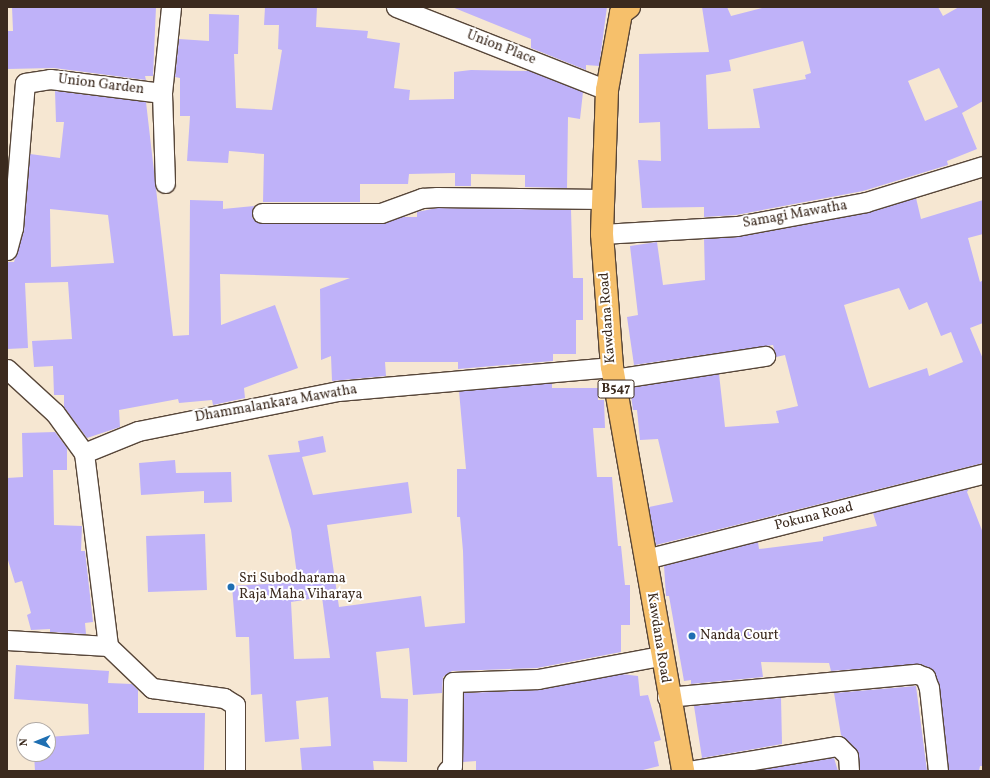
<!DOCTYPE html>
<html>
<head>
<meta charset="utf-8">
<style>
	body { margin:0 }
	#map { position:relative; width:990px; height:778px; overflow:hidden; background:#f6e7d2; font-family:Vollkorn,serif }
	div>[style] { position:absolute }
	.building>* { inset:0; background:#bfb2f9; transform-origin:0 0 }
	.roads { filter:drop-shadow(1px 0 #574639) drop-shadow(-1px 0 #574639) drop-shadow(0 1px #574639) drop-shadow(0 -1px #574639) }
	.street>* { height:19px; margin:-9.5px; padding:0 9.5px; transform-origin:9.5px; border-radius:9.5px; background:#fff }
	.primary>* { height:22px; margin:-11px; padding:0 11px; transform-origin:11px; border-radius:11px; background:#f6c06b }
	.dots>* { width:11px; height:11px; translate:-50% -50%; box-sizing:border-box; border:2px solid #fff; border-radius:50% }
	span { translate:-50% -50%; white-space:nowrap; text-align:center; line-height:1.15; -webkit-text-stroke:4px #fff; paint-order:stroke }
	.shield-label span { padding:1px 3px; background:#fff; border:1px solid; border-radius:3px; -webkit-text-stroke-width:0 }
	.shield-label { font-size:13px; color:#3b2a1e; font-weight:700 }
	.street-label { font-size:14px; color:#3b2a1e }
	.poi-label { font-size:14px; color:#3b2a1e }
	.left { translate:0 -50%; text-align:left }
	.frame { position:absolute; inset:0; border:8px solid #3b2a1e; pointer-events:none }
	.north { position:absolute; left:16px; top:722px; width:40px; height:40px; box-sizing:border-box; background:#fff; border:1px solid #b1aaa5; border-radius:50%; rotate:269deg; font-size:11px; font-weight:700; line-height:16px; text-align:center; color:#3b2a1e }
	.north::after { content:''; display:block; margin:auto; width:14px; height:18px; background:#1f6fb2; clip-path:polygon(50% 0,100% 100%,50% 72%,0 100%) }
</style>
</head>
<body>
<div id="map">
	<div class="building">
		<i style="clip-path:polygon(12px 7px,156px 7px,153px 76px,145px 76px,146px 80px,54px 68px,7px 69px,7px 31px,13px 31px)"></i>
		<i style="clip-path:polygon(265px 7px,317px 7px,316px 27px,368px 31px,367px 38px,400px 43px,394px 88px,410px 90px,409px 100px,454px 99px,454px 72px,471px 70px,529px 71px,583px 92px,580px 119px,568px 117px,567px 188px,525px 187px,525px 175px,471px 174px,471px 186px,455px 186px,455px 173px,409px 174px,408px 184px,360px 184px,360px 202px,263px 202px,264px 154px,229px 151px,228px 163px,187px 161px,190px 116px,180px 116px,180px 78px,175px 77px,179px 39px,209px 41px,209px 14px,239px 15px,238px 54px,234px 54px,236px 108px,272px 110px,282px 50px,278px 49px,279px 25px,264px 25px)"></i>
		<i style="clip-path:polygon(452px 7px,607px 7px,599px 66px,586px 65px,586px 70px,531px 48px,531px 39px)"></i>
		<i style="clip-path:polygon(evenodd,702px 7px,727px 7px,731px 16px,766px 7px,938px 7px,943px 16px,959px 7px,983px 7px,983px 101px,962px 113px,977px 149px,947px 161px,948px 165px,863px 191px,736px 215px,704px 217px,704px 207px,642px 208px,638px 160px,661px 161px,660px 122px,639px 123px,639px 54px,709px 52px,702px 7px,803px 41px,811px 73px,805px 75px,806px 79px,753px 89px,760px 128px,708px 129px,706px 75px,731px 71px,729px 60px,803px 41px,702px 7px,939px 68px,958px 107px,925px 121px,908px 81px,939px 68px)"></i>
		<i style="clip-path:polygon(evenodd,55px 91px,146px 102px,173px 336px,189px 335px,190px 200px,223px 201px,223px 209px,254px 206px,252px 218px,262px 224px,381px 224px,402px 217px,417px 217px,417px 212px,437px 208px,571px 210px,573px 278px,583px 278px,583px 320px,576px 320px,576px 354px,553px 354px,553px 361px,458px 369px,458px 362px,385px 362px,386px 376px,332px 381px,331px 356px,321px 360px,320px 289px,350px 278px,220px 274px,221px 325px,275px 305px,298px 368px,244px 388px,245px 398px,213px 405px,212px 400px,179px 403px,178px 399px,119px 410px,120px 427px,87px 438px,64px 407px,64px 395px,54px 395px,53px 366px,34px 367px,32px 341px,72px 339px,68px 282px,25px 283px,28px 348px,7px 349px,7px 262px,14px 262px,24px 231px,30px 154px,60px 158px,64px 122px,56px 122px,55px 91px,50px 209px,108px 215px,114px 263px,51px 267px,50px 209px)"></i>
		<i style="clip-path:polygon(evenodd,916px 198px,921px 219px,983px 200px,983px 234px,968px 238px,980px 282px,983px 280px,983px 323px,970px 328px,983px 359px,983px 463px,656px 545px,649px 507px,673px 502px,658px 439px,640px 440px,637px 410px,633px 410px,630px 388px,719px 374px,725px 427px,779px 423px,776px 411px,798px 406px,785px 355px,776px 357px,773px 345px,634px 365px,627px 317px,638px 315px,630px 246px,657px 242px,663px 285px,705px 280px,704px 239px,739px 237px,868px 213px,916px 198px,899px 288px,909px 310px,927px 302px,941px 336px,951px 332px,963px 362px,929px 376px,927px 368px,869px 388px,844px 305px,899px 288px)"></i>
		<i style="clip-path:polygon(evenodd,552px 383px,552px 388px,598px 388px,598px 400px,604px 400px,605px 428px,593px 428px,597px 477px,612px 477px,618px 546px,621px 546px,625px 585px,630px 585px,630px 625px,621px 625px,621px 652px,537px 668px,452px 671px,443px 677px,442px 693px,413px 695px,409px 648px,376px 652px,381px 698px,408px 699px,407px 762px,373px 761px,374px 771px,302px 771px,300px 748px,331px 746px,328px 697px,296px 701px,299px 739px,265px 742px,262px 694px,251px 695px,249px 637px,236px 637px,232px 586px,298px 582px,291px 530px,268px 455px,300px 452px,298px 441px,323px 436px,326px 452px,302px 457px,313px 495px,408px 482px,412px 513px,327px 525px,339px 607px,421px 596px,425px 627px,465px 623px,463px 551px,460px 517px,457px 517px,457px 469px,466px 469px,459px 391px,552px 383px,322px 597px,330px 658px,294px 659px,291px 602px,322px 597px)"></i>
		<i style="clip-path:polygon(55px 432px,67px 448px,67px 470px,53px 470px,54px 525px,82px 526px,81px 551px,85px 551px,93px 622px,85px 623px,86px 634px,50px 632px,50px 629px,31px 630px,27px 615px,31px 613px,22px 581px,15px 583px,7px 557px,7px 478px,23px 477px,22px 433px)"></i>
		<i style="clip-path:polygon(175px 460px,176px 473px,231px 472px,232px 502px,204px 503px,204px 491px,141px 495px,139px 463px)"></i>
		<i style="clip-path:polygon(969px 489px,967px 492px,983px 533px,983px 766px,980px 766px,979px 771px,949px 771px,939px 684px,933px 670px,921px 664px,831px 671px,829px 663px,761px 662px,763px 677px,691px 684px,691px 680px,684px 681px,669px 596px,666px 596px,664px 566px,758px 542px,759px 549px,823px 541px,823px 537px,877px 526px,873px 513px)"></i>
		<i style="left:205px;top:534px;width:56px;height:59px;rotate:88deg"></i>
		<i style="clip-path:polygon(16px 665px,109px 671px,108px 683px,132px 684px,138px 690px,138px 713px,205px 713px,204px 770px,35px 771px,34px 754px,48px 754px,48px 737px,89px 734px,88px 704px,14px 699px)"></i>
		<i style="clip-path:polygon(621px 674px,638px 676px,640px 696px,648px 695px,661px 740px,654px 742px,659px 766px,639px 771px,476px 771px,476px 761px,463px 762px,464px 693px,540px 690px)"></i>
		<i style="clip-path:polygon(916px 686px,927px 771px,860px 771px,856px 749px,841px 735px,834px 693px)"></i>
		<i style="clip-path:polygon(781px 698px,782px 744px,702px 758px,694px 706px)"></i>
		<i style="clip-path:polygon(834px 758px,838px 771px,755px 771px)"></i>
	</div>
	<div class="roads">
		<div class="street">
			<i style="left:396px;top:7px;width:227px;rotate:21.5deg"></i>
			<i style="left:162px;top:93px;width:90px;rotate:88.1deg"></i>
			<i style="left:262px;top:213px;width:119px"></i>
			<i style="left:381px;top:213px;width:44px;rotate:-20.1deg"></i>
			<i style="left:422px;top:198px;width:15px;rotate:-4deg"></i>
			<i style="left:437px;top:197px;width:166px;rotate:0.7deg"></i>
			<i style="left:602px;top:234px;width:135px;rotate:-3.4deg"></i>
			<i style="left:737px;top:226px;width:131px;rotate:-10.5deg"></i>
			<i style="left:866px;top:202px;width:122px;rotate:-17.1deg"></i>
			<i style="left:7px;top:250px;width:23px;rotate:-75deg"></i>
			<i style="left:13px;top:228px;width:145px;rotate:-85.3deg"></i>
			<i style="left:25px;top:83px;width:25px;rotate:-9deg"></i>
			<i style="left:50px;top:79px;width:113px;rotate:7.1deg"></i>
			<i style="left:162px;top:93px;width:86px;rotate:-84deg"></i>
			<i style="left:7px;top:369px;width:65px;rotate:42.5deg"></i>
			<i style="left:55px;top:413px;width:49px;rotate:54.1deg"></i>
			<i style="left:84px;top:453px;width:58px;rotate:-22.2deg"></i>
			<i style="left:138px;top:431px;width:204px;rotate:-11.3deg"></i>
			<i style="left:338px;top:391px;width:275px;rotate:-5deg"></i>
			<i style="left:614px;top:379px;width:153px;rotate:-8.7deg"></i>
			<i style="left:84px;top:453px;width:194px;rotate:82.9deg"></i>
			<i style="left:646px;top:559px;width:348px;rotate:-14.2deg"></i>
			<i style="left:7px;top:640px;width:101px;rotate:3.4deg"></i>
			<i style="left:108px;top:646px;width:61px;rotate:43.7deg"></i>
			<i style="left:152px;top:688px;width:73px;rotate:7.9deg"></i>
			<i style="left:224px;top:698px;width:13px;rotate:32deg"></i>
			<i style="left:235px;top:705px;width:66px;rotate:90deg"></i>
			<i style="left:667px;top:697px;width:251px;rotate:-5.3deg"></i>
			<i style="left:917px;top:674px;width:9px;rotate:21deg"></i>
			<i style="left:925px;top:677px;width:12px;rotate:70deg"></i>
			<i style="left:929px;top:688px;width:83px;rotate:83.8deg"></i>
			<i style="left:447px;top:771px;width:7px;rotate:-45deg"></i>
			<i style="left:452px;top:766px;width:84px;rotate:-89.3deg"></i>
			<i style="left:453px;top:682px;width:85px;rotate:-2deg"></i>
			<i style="left:538px;top:679px;width:124px;rotate:-10.7deg"></i>
			<i style="left:688px;top:771px;width:152px;rotate:-9.5deg"></i>
			<i style="left:838px;top:746px;width:14px;rotate:45deg"></i>
			<i style="left:848px;top:756px;width:15px;rotate:86deg"></i>
		</div>
		<div class="primary">
			<i style="left:629px;top:7px;width:10px;rotate:143deg"></i>
			<i style="left:621px;top:13px;width:78px;rotate:100.3deg"></i>
			<i style="left:607px;top:90px;width:144px;rotate:92deg"></i>
			<i style="left:602px;top:234px;width:133px;rotate:85.7deg"></i>
			<i style="left:612px;top:367px;width:410px;rotate:80deg"></i>
		</div>
	</div>
	<div class="dots">
		<i style="left:231px;top:587px;background:#1f6fb2"></i>
		<i style="left:692px;top:636px;background:#1f6fb2"></i>
	</div>
	<div class="shield-label">
		<span style="left:616px;top:389px">B547</span>
	</div>
	<div class="street-label">
		<span style="left:501px;top:48px;rotate:21deg">Union Place</span>
		<span style="left:101px;top:85px;rotate:7deg">Union Garden</span>
		<span style="left:795px;top:215px;rotate:-10deg">Samagi Mawatha</span>
		<span style="left:608px;top:318px;rotate:-94deg">Kawdana Road</span>
		<span style="left:276px;top:404px;rotate:-10deg">Dhammalankara Mawatha</span>
		<span style="left:814px;top:517px;rotate:-14deg">Pokuna Road</span>
		<span style="left:658px;top:638px;rotate:81deg">Kawdana Road</span>
	</div>
	<div class="poi-label">
		<span class="left" style="left:239px;top:587px">Sri Subodharama<br>Raja Maha Viharaya</span>
		<span class="left" style="left:700px;top:636px">Nanda Court</span>
	</div>
	<div class="frame"></div>
	<div class="north">N</div>
</div>
</body>
</html>
